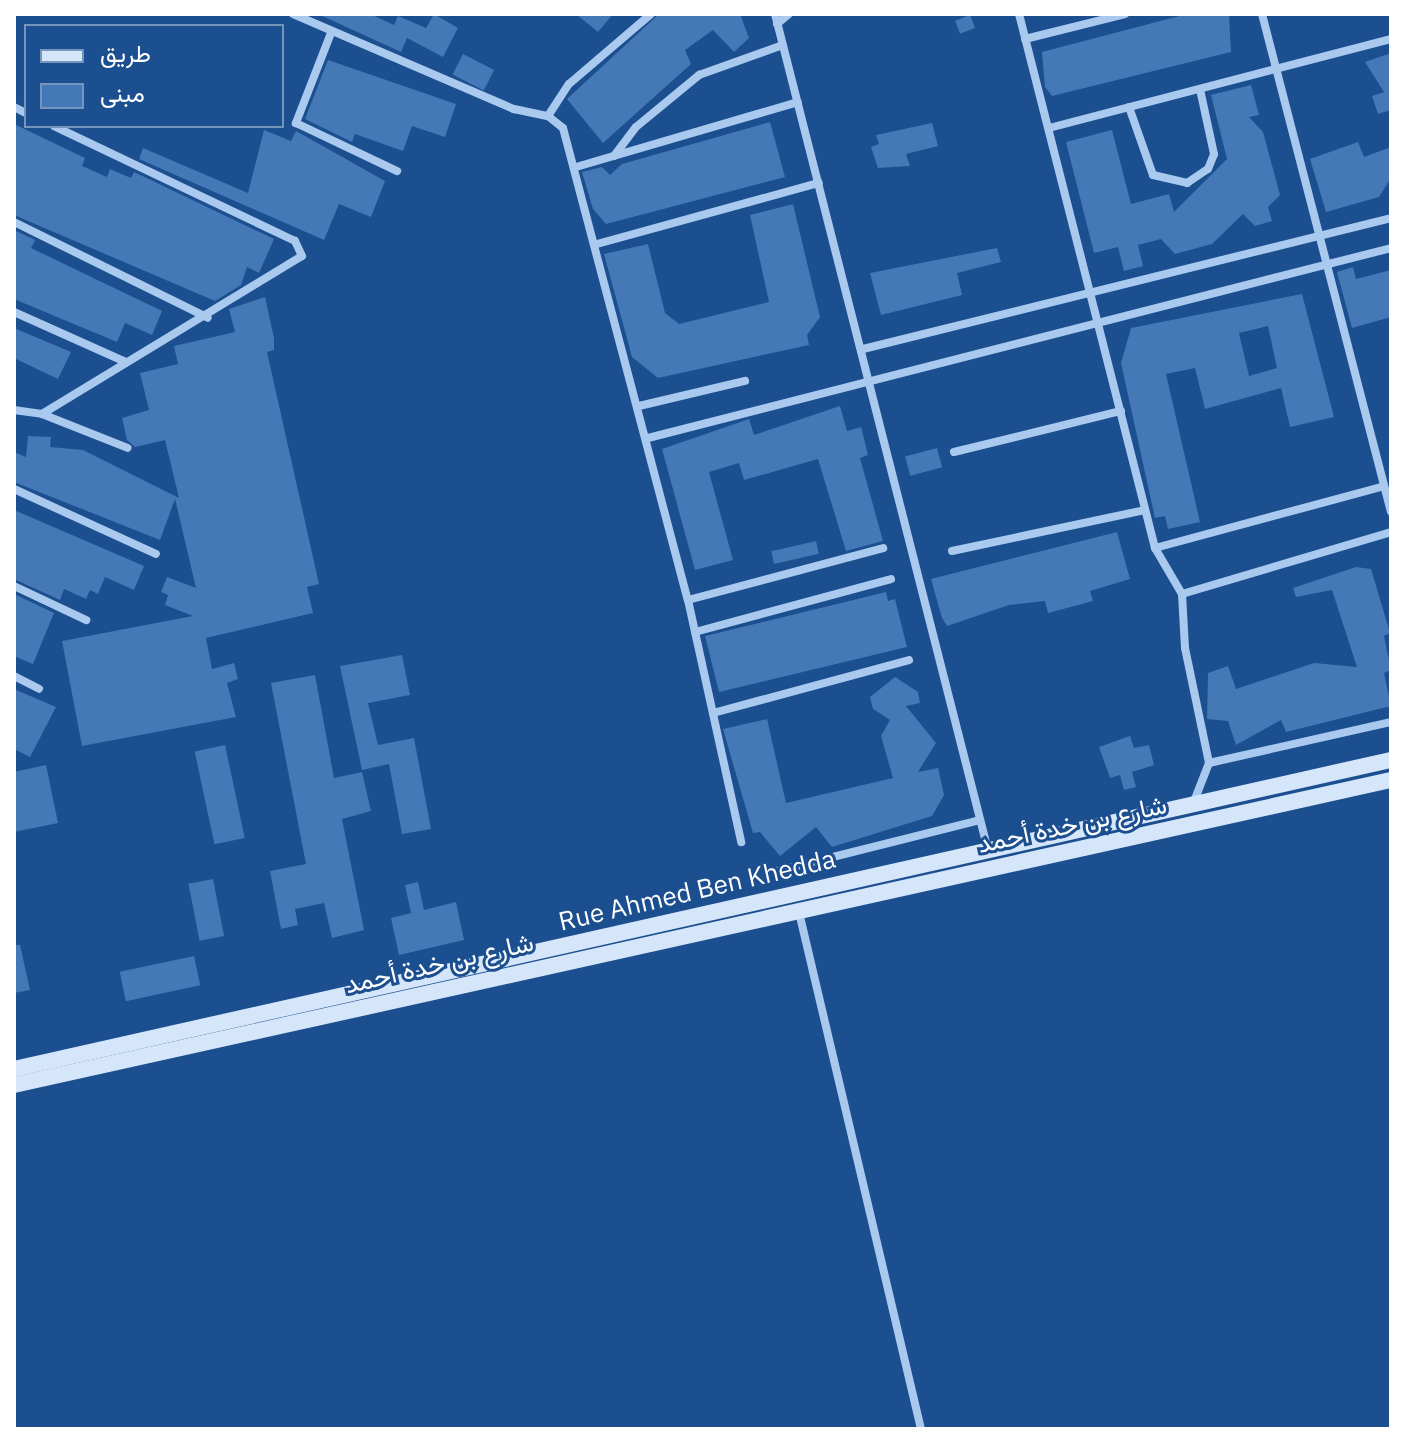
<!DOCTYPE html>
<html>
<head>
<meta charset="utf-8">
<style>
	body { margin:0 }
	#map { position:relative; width:1405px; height:1443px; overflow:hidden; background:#1b4f8f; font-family:"IBM Plex Sans",Vazirmatn,sans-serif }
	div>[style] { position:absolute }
	.building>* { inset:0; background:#4478b7; transform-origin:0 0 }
	.minor>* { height:8px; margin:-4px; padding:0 4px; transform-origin:4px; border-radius:4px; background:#a9c9ee }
	.secondary>* { height:16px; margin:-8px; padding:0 8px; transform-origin:8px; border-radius:8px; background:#d6e6fa }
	span { translate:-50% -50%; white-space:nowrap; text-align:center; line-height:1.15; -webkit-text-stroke:6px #1b4f8f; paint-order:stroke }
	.street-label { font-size:26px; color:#fff }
	.frame { position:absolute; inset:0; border:16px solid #fff; pointer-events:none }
	.legend { position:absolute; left:24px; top:24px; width:260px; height:104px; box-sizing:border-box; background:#1b4f8f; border:2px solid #7695bc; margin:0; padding:10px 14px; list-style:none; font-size:24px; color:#fff }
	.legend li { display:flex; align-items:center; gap:16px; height:40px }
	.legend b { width:40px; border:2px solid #7695bc }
</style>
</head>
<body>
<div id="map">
	<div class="building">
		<i style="clip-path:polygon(318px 14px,370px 14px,394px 25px,398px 16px,426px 28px,434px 14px,458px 28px,443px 57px,407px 38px,401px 52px)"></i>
		<i style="clip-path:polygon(576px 14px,613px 14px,598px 32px)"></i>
		<i style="clip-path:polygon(659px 14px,740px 14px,749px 38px,734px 52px,713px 30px,685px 50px,691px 64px,603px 143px,567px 99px)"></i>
		<i style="clip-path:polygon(1187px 14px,1229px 14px,1231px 52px,1052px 96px,1045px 87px,1042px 52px)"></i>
		<i style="left:970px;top:15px;width:14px;height:16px;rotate:69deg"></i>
		<i style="clip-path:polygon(1391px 53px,1391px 110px,1378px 114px,1372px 96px,1384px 92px,1365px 62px)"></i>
		<i style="left:463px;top:54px;width:35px;height:23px;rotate:27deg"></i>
		<i style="clip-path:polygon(328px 60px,456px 104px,445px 137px,412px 126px,403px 151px,355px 134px,352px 142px,305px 119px)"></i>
		<i style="clip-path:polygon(1251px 85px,1259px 115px,1249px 117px,1263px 132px,1280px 195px,1268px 207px,1272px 221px,1255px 226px,1243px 214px,1212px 244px,1175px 254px,1161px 239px,1138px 245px,1143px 266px,1124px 271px,1118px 247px,1094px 253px,1066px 142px,1112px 130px,1131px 204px,1169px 194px,1174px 212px,1227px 159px,1211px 95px)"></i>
		<i style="clip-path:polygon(770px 122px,785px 177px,606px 224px,593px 209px,582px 172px,602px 167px,610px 175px,622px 164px)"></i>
		<i style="clip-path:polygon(932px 123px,938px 146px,906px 154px,910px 166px,878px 168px,871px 147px,879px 144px,876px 135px)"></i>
		<i style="clip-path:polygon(14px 124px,85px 158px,82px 166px,107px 177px,110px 169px,131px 178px,134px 172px,274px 239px,259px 273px,247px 267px,241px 285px,215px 301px,14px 215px)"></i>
		<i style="clip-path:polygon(264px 130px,291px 141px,296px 131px,385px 181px,371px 217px,339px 204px,324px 240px,139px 159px,143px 148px,248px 193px)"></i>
		<i style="clip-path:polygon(1358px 142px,1364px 157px,1391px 147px,1391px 178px,1379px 197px,1326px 212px,1310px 159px)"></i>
		<i style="clip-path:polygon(793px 204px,820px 317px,807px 335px,809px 345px,658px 378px,632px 357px,604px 254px,648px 244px,665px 313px,679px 324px,769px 302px,750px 215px)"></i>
		<i style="clip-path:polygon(14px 230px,35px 240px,31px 248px,162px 311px,152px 335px,125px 323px,117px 342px,14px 299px)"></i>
		<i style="clip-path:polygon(997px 248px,1001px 262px,957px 273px,962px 295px,881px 315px,870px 273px)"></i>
		<i style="clip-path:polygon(1353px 267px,1356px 279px,1391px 270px,1391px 317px,1352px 328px,1337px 272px)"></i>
		<i style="clip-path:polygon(evenodd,1302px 294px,1334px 417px,1290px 427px,1281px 388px,1205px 409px,1195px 368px,1166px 374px,1200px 522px,1168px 529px,1165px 516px,1155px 518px,1121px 363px,1131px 328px,1302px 294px,1268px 326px,1277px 368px,1249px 376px,1239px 333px,1268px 326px)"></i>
		<i style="clip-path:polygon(265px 297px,274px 338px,274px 350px,267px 352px,319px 584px,307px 587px,313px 613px,206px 638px,212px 669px,234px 663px,238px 679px,227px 683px,236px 717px,82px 746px,62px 641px,193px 616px,165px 605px,168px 595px,161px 592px,167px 577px,196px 588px,175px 499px,160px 540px,14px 482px,14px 452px,26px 457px,28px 436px,51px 437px,50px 447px,83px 450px,179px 498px,165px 440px,135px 447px,127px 440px,122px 418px,149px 410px,140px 373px,178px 364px,174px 346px,235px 332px,229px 309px)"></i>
		<i style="clip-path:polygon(14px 328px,71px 352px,58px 379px,14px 358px)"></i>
		<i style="clip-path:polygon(840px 406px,847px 431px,861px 427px,868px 455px,860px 458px,883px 541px,846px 551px,818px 459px,744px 480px,739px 463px,709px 472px,733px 560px,695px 570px,662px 449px,749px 419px,754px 435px)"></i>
		<i style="left:937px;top:448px;width:20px;height:33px;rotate:75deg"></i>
		<i style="clip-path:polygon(14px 510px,144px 566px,134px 590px,105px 577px,98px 594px,90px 590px,86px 599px,64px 589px,60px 600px,14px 579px)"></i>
		<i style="clip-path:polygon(1117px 532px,1130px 579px,1090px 591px,1093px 601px,1048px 613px,1045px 601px,1009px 605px,947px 626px,942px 618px,931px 579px)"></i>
		<i style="left:816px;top:541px;width:13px;height:46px;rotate:77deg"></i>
		<i style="clip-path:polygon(1356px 567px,1371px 569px,1390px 633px,1384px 636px,1391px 670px,1384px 673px,1391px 706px,1286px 732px,1281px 720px,1236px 745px,1228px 721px,1207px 719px,1208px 673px,1228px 666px,1236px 689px,1314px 663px,1357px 667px,1332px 590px,1296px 597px,1293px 588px)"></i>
		<i style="clip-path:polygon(886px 592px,888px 601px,895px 599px,907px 647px,719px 692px,705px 636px)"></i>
		<i style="clip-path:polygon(14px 594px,54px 613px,33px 664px,14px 656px)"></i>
		<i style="clip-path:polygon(402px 655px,410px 695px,368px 703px,378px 745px,414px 738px,431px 829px,402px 834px,389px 764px,362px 770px,340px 666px)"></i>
		<i style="clip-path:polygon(315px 675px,334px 778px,362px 772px,371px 811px,342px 819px,364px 930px,332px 938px,324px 903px,295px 909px,298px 925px,281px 929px,270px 871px,306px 864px,271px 683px)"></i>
		<i style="clip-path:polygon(895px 677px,918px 692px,920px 703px,906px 706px,936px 743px,918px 772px,938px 768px,944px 795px,932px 816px,832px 847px,816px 827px,780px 856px,760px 832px,753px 833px,723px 729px,767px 719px,786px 803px,893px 778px,881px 736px,890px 720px,873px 709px,870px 697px)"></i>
		<i style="clip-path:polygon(14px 689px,56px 707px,30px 757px,14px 749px)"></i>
		<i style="clip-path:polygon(1130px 736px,1134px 748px,1149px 745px,1154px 765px,1132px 772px,1136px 787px,1124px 790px,1120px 775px,1110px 778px,1099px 747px)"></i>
		<i style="left:225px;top:745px;width:95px;height:31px;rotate:78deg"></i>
		<i style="clip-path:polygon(46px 765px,58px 823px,14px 832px,14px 772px)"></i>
		<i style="left:213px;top:879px;width:58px;height:25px;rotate:79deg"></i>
		<i style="clip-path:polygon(418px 882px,424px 910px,456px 902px,464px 940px,399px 955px,391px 918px,411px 913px,405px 885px)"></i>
		<i style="clip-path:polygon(14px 945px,20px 945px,30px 990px,14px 993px)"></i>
		<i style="left:194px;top:956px;width:30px;height:76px;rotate:78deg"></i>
	</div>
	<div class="minor">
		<i style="left:293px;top:14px;width:241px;rotate:23.3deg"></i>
		<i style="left:514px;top:109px;width:35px;rotate:12deg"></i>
		<i style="left:548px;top:116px;width:19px;rotate:39deg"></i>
		<i style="left:563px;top:128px;width:488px;rotate:75.2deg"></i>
		<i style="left:688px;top:600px;width:248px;rotate:77.6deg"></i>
		<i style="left:775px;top:14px;width:863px;rotate:75.71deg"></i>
		<i style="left:1019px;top:14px;width:551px;rotate:75.71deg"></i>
		<i style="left:1155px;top:548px;width:53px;rotate:59.6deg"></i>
		<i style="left:1182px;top:594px;width:54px;rotate:86.8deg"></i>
		<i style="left:1185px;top:648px;width:117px;rotate:78.2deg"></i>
		<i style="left:1262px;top:14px;width:514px;rotate:75.48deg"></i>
		<i style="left:777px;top:24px;width:16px;rotate:-40deg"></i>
		<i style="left:331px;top:33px;width:97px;rotate:111.3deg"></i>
		<i style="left:296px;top:123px;width:112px;rotate:25.4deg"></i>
		<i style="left:1025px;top:39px;width:103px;rotate:-14deg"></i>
		<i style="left:14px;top:107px;width:13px;rotate:27deg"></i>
		<i style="left:1129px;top:107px;width:72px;rotate:70.6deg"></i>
		<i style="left:1153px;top:175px;width:35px;rotate:13deg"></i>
		<i style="left:1187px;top:183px;width:25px;rotate:-34deg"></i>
		<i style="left:1208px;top:169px;width:16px;rotate:-68deg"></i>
		<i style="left:1214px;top:154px;width:66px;rotate:-102.2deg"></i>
		<i style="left:548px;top:116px;width:38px;rotate:-57deg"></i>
		<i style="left:569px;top:84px;width:108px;rotate:-40.5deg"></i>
		<i style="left:1049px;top:128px;width:353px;rotate:-14.6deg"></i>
		<i style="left:614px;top:156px;width:36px;rotate:-53deg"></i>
		<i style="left:636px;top:127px;width:82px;rotate:-39.5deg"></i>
		<i style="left:699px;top:75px;width:89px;rotate:-19.7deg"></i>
		<i style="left:576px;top:167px;width:231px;rotate:-16.3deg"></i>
		<i style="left:14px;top:222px;width:216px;rotate:26.3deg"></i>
		<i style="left:597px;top:244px;width:230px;rotate:-15.4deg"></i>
		<i style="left:14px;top:312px;width:123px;rotate:24.1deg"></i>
		<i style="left:863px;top:349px;width:544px;rotate:-13.93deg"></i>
		<i style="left:639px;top:406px;width:109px;rotate:-13.3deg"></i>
		<i style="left:14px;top:410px;width:28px;rotate:8deg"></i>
		<i style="left:42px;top:414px;width:304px;rotate:-31.3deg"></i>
		<i style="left:302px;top:256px;width:17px;rotate:-115deg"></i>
		<i style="left:295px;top:241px;width:267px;rotate:-154.5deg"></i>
		<i style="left:42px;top:414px;width:92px;rotate:21.6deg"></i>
		<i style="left:648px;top:438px;width:767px;rotate:-14.34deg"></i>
		<i style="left:954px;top:452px;width:172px;rotate:-13.8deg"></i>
		<i style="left:14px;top:489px;width:156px;rotate:24.6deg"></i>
		<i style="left:1155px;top:548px;width:237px;rotate:-15.1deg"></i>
		<i style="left:952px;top:551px;width:197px;rotate:-12deg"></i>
		<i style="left:14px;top:586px;width:80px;rotate:25.3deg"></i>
		<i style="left:1182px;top:594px;width:218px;rotate:-16.5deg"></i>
		<i style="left:688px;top:600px;width:202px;rotate:-14.9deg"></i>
		<i style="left:695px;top:632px;width:203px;rotate:-15.1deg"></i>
		<i style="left:14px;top:676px;width:28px;rotate:27deg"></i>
		<i style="left:713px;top:713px;width:203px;rotate:-15.1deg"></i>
		<i style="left:1193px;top:804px;width:44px;rotate:-68.7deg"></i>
		<i style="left:1209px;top:763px;width:187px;rotate:-12.7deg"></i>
		<i style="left:777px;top:871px;width:209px;rotate:-14.1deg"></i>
		<i style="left:798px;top:908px;width:535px;rotate:76.72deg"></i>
	</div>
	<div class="secondary">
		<i style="left:14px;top:1069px;width:1411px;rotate:-12.65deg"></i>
		<i style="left:14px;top:1085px;width:1410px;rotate:-12.49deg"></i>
	</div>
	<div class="street-label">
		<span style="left:1072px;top:824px;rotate:-12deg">شارع بن خدة أحمد</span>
		<span style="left:697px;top:890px;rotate:-13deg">Rue Ahmed Ben Khedda</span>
		<span style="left:439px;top:963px;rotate:-13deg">شارع بن خدة أحمد</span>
	</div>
	<div class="frame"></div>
	<ul class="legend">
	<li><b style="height:10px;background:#d6e6fa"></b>طريق</li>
	<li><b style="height:22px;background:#4478b7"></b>مبنى</li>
	</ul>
</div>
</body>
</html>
